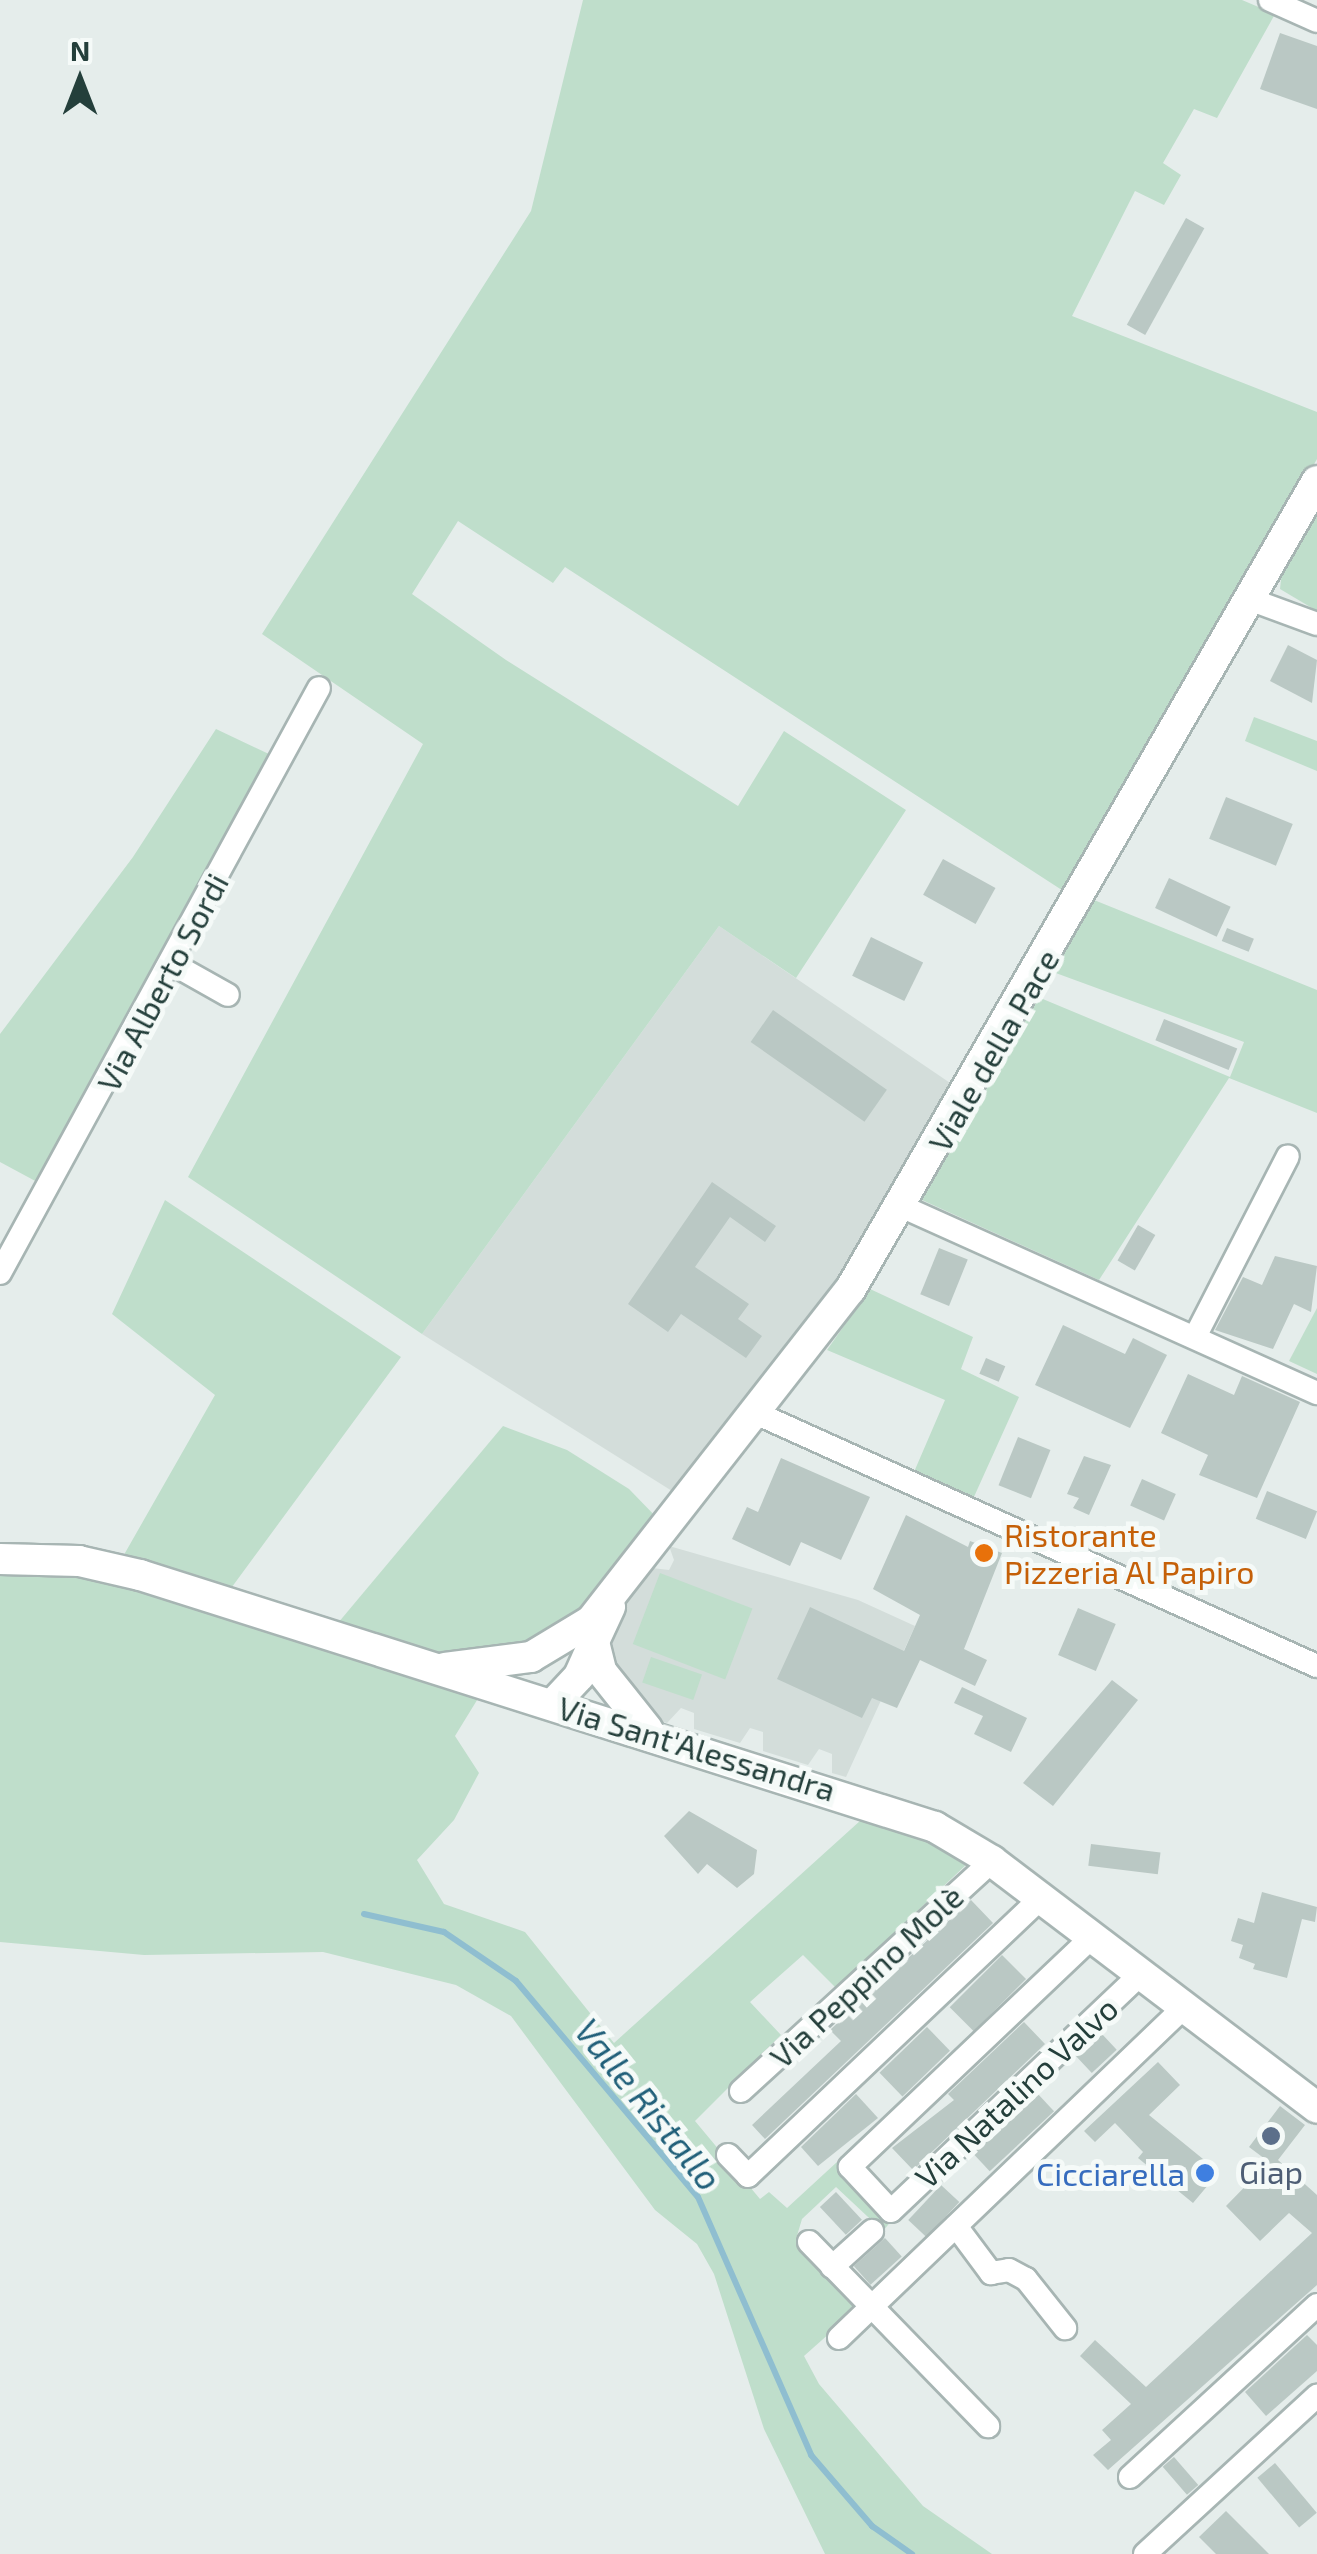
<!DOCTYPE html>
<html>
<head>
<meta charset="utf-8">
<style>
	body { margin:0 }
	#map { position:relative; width:1317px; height:2554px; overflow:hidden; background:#e5edeb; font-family:"Exo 2",sans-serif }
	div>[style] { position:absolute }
	.built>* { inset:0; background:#d3ddda }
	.green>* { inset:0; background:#bfdecb; transform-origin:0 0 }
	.stream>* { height:6px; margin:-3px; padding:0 3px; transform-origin:3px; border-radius:3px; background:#8fbed0 }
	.building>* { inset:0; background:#bac8c4; transform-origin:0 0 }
	.roads { filter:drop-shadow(2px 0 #a7b5b3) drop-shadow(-2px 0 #a7b5b3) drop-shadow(0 2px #a7b5b3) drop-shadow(0 -2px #a7b5b3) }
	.minor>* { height:22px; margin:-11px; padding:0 11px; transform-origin:11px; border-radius:11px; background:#fff }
	.tertiary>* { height:30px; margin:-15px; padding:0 15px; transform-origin:15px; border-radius:15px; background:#fff }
	.dots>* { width:28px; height:28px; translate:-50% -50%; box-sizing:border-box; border:5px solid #f5faf8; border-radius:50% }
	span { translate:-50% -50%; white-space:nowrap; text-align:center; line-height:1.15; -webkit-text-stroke:10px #f5faf8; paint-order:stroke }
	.street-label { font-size:32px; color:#243f3b }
	.food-label { font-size:32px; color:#c56008 }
	.left { translate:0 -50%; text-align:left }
	.service-label { font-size:32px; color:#4e5e75 }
	.shop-label { font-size:32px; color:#366cbe }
	.right { translate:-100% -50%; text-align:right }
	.water-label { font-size:35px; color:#205f79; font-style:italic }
	.north { position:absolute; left:30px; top:30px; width:100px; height:100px; -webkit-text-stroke:8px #f5faf8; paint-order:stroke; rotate:0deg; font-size:28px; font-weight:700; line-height:40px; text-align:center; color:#243f3b }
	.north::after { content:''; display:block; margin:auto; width:35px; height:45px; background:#243f3b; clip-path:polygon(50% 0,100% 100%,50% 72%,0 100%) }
</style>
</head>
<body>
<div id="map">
	<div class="built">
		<i style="clip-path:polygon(719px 926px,959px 1089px,850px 1272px,680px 1496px,422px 1334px)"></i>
		<i style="clip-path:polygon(669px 1546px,858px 1600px,915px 1626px,846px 1777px,832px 1773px,832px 1754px,819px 1749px,808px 1765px,763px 1751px,763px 1732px,750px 1728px,740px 1743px,694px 1729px,694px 1713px,681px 1708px,667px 1723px,656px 1720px,609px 1667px,618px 1612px,652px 1568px,669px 1570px,674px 1560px)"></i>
	</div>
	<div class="green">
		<i style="clip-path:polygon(583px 0,1242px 0,1275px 14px,1217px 118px,1194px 109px,1163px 163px,1181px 175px,1164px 205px,1135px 191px,1072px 316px,1317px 412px,1317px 459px,1068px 894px,565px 567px,553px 583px,458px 521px,412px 594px,506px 660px,738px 806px,784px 731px,906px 810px,796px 978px,719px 926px,422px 1334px,188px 1177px,423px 744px,262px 634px,531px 211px)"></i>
		<i style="clip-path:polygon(1317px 509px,1317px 611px,1280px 589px,1282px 570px)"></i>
		<i style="clip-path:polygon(1254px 717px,1317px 741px,1317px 771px,1245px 741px)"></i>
		<i style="clip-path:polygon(216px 729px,271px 755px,39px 1183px,0 1162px,0 1034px,133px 857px)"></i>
		<i style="clip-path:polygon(1094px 900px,1317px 990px,1317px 1113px,1229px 1078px,1099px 1280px,922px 1200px,1038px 997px,1230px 1077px,1244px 1042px,1053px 972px)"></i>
		<i style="clip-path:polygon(165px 1200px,401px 1357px,229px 1591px,121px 1560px,215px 1395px,112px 1314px)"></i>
		<i style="clip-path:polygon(870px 1289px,973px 1337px,961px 1369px,1019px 1397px,973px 1499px,914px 1472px,945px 1400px,827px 1350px)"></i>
		<i style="clip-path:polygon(1317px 1308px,1317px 1374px,1289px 1361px)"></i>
		<i style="clip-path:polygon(503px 1426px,567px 1450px,629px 1489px,660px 1521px,573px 1619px,523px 1649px,484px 1656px,441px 1653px,338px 1623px)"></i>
		<i style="clip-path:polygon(0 1571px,81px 1573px,482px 1692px,455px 1736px,479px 1773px,454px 1820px,417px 1860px,444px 1904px,525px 1932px,614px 2043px,871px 1811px,912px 1827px,969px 1862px,836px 1988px,803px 1955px,750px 2002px,781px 2035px,695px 2121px,760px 2199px,769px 2192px,787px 2208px,837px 2162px,892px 2220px,883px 2231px,836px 2187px,802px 2219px,796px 2239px,858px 2308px,804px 2356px,819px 2384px,923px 2506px,992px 2554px,825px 2554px,764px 2429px,714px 2274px,697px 2244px,655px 2210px,511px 2016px,456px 1985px,323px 1952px,144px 1955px,0 1942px)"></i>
		<i style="left:660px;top:1573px;width:99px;height:76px;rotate:21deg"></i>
		<i style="left:651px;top:1657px;width:54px;height:27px;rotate:19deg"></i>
	</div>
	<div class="stream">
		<i style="left:364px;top:1914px;width:82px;rotate:12.7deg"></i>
		<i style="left:444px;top:1932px;width:87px;rotate:34.2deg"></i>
		<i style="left:516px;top:1981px;width:282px;rotate:49.9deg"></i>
		<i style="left:698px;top:2197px;width:282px;rotate:66.3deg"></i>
		<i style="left:811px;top:2455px;width:94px;rotate:49.3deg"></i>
		<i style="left:872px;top:2526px;width:49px;rotate:35deg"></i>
	</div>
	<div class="building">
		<i style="clip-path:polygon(1280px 33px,1317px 46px,1317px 109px,1260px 89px)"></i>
		<i style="left:1186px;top:218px;width:21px;height:122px;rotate:29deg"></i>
		<i style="clip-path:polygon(1288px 645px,1317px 660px,1312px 703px,1270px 681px)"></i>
		<i style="left:1226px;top:797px;width:72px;height:45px;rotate:22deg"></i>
		<i style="left:943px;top:859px;width:60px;height:41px;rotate:29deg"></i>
		<i style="left:1169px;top:878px;width:68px;height:33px;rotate:25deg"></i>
		<i style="left:1227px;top:928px;width:29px;height:14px;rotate:22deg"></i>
		<i style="left:871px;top:937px;width:58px;height:43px;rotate:26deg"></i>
		<i style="left:773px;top:1010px;width:139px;height:39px;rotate:35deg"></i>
		<i style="left:1164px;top:1019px;width:79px;height:23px;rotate:22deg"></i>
		<i style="clip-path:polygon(712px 1182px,776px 1226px,765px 1242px,730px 1217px,695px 1267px,749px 1304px,738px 1319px,762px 1336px,746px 1358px,681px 1314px,668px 1332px,628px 1304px)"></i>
		<i style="left:1138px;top:1225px;width:20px;height:41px;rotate:30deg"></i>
		<i style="left:939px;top:1248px;width:31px;height:50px;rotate:22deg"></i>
		<i style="clip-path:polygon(1275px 1256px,1317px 1266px,1311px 1312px,1294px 1304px,1273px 1349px,1215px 1330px,1243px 1277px,1262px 1285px)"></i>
		<i style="clip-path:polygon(1063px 1325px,1125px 1354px,1133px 1338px,1167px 1355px,1130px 1428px,1035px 1385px)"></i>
		<i style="left:986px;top:1358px;width:21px;height:17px;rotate:23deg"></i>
		<i style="clip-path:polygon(1188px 1374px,1234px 1395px,1242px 1376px,1300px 1402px,1257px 1498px,1199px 1475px,1208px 1455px,1161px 1433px)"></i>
		<i style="left:1018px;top:1437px;width:35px;height:52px;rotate:22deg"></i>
		<i style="clip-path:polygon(1084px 1456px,1111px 1465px,1089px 1515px,1073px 1508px,1079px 1498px,1067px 1494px)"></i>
		<i style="clip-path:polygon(781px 1458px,870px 1497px,841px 1560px,801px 1542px,790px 1566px,732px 1539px,747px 1507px,758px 1512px)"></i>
		<i style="left:1142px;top:1479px;width:37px;height:29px;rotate:24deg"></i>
		<i style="left:1267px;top:1491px;width:54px;height:30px;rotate:22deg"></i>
		<i style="clip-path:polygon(906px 1515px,968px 1547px,970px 1541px,1002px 1553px,964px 1649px,987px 1660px,975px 1686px,920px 1660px,897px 1708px,872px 1698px,862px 1718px,777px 1679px,810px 1607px,904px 1651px,920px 1615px,873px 1589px)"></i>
		<i style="left:1078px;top:1608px;width:41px;height:51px;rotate:23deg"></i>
		<i style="clip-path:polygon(1112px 1680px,1138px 1700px,1053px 1806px,1023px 1783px)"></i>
		<i style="clip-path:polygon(962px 1687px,1027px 1718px,1011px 1752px,974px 1734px,983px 1716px,954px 1703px)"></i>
		<i style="clip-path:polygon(689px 1811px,757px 1850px,754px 1874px,737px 1888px,707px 1864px,698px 1874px,664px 1836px)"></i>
		<i style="left:1091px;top:1844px;width:70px;height:22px;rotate:7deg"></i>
		<i style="clip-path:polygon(1262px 1892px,1317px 1907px,1315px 1922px,1302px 1919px,1287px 1978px,1253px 1969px,1255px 1964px,1239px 1958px,1243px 1945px,1231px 1941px,1238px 1918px,1254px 1923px)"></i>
		<i style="clip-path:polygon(971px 1900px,993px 1923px,765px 2139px,752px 2125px,841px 2041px,830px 2030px)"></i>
		<i style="left:1002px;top:1955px;width:34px;height:74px;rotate:45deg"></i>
		<i style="clip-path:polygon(1024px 2022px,1045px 2044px,913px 2170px,892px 2148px,954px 2100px,948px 2094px)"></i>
		<i style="left:927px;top:2027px;width:33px;height:66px;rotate:46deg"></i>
		<i style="left:1101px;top:2033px;width:23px;height:34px;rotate:47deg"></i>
		<i style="clip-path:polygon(1158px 2062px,1180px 2085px,1149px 2115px,1219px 2172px,1193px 2203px,1138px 2158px,1143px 2152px,1115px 2123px,1095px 2142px,1084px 2131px)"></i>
		<i style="left:1037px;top:2093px;width:25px;height:88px;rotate:47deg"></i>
		<i style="clip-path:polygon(856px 2094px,878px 2118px,818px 2166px,801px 2147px)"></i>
		<i style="clip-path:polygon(1280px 2106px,1305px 2125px,1278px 2160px,1317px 2195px,1317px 2285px,1108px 2470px,1093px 2455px,1111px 2440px,1102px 2430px,1131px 2404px,1080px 2356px,1095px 2340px,1146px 2387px,1312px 2233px,1289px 2213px,1260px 2241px,1226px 2206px,1269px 2162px,1249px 2147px)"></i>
		<i style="left:941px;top:2185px;width:25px;height:48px;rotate:43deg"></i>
		<i style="left:836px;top:2192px;width:38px;height:22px;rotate:47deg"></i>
		<i style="left:885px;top:2238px;width:25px;height:42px;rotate:48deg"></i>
		<i style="clip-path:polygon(1307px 2335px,1317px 2345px,1317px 2371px,1266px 2416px,1245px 2392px)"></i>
		<i style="left:1174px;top:2457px;width:37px;height:15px;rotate:49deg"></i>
		<i style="left:1275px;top:2463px;width:65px;height:23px;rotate:50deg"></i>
		<i style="clip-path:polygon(1226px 2511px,1269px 2554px,1216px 2554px,1199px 2537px)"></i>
	</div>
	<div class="roads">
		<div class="minor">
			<i style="left:1270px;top:0;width:51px;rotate:24.1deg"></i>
			<i style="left:1249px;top:599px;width:72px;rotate:20.2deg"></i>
			<i style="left:171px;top:963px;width:65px;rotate:29.3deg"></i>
			<i style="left:903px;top:1207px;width:454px;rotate:24.2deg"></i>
			<i style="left:0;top:1273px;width:666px;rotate:-61.4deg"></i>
			<i style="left:1195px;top:1337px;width:203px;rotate:-62.8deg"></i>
			<i style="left:758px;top:1414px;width:613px;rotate:24.27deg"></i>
			<i style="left:1092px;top:1937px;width:334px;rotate:136.5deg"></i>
			<i style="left:850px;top:2167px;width:60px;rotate:47deg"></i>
			<i style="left:891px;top:2211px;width:344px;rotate:-43.5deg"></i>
			<i style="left:741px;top:2091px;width:340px;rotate:-42.5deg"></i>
			<i style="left:728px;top:2155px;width:29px;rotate:46deg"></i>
			<i style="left:748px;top:2176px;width:402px;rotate:-43.5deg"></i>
			<i style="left:956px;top:2226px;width:59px;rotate:53.3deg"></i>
			<i style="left:991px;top:2273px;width:18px;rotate:-9deg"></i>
			<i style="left:1009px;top:2270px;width:19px;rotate:28deg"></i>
			<i style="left:1026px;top:2279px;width:63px;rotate:51.5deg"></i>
			<i style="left:809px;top:2242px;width:257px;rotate:45.8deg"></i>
			<i style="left:832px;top:2267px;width:54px;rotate:-42deg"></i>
			<i style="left:839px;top:2338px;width:477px;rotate:-43.8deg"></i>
			<i style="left:1130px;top:2477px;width:254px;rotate:-42.6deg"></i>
			<i style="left:1145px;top:2554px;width:234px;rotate:-42.6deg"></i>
		</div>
		<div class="tertiary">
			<i style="left:0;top:1559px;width:79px;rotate:1.5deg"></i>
			<i style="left:79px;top:1561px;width:63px;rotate:12.9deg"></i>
			<i style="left:140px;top:1575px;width:834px;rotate:17.59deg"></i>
			<i style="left:935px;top:1827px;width:66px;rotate:30.8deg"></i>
			<i style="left:992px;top:1861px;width:408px;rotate:37.2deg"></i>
			<i style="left:610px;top:1607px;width:38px;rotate:115deg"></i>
			<i style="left:594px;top:1642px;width:30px;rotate:76deg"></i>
			<i style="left:601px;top:1671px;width:75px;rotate:51.5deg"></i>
			<i style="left:445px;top:1668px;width:87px;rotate:-7.3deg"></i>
			<i style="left:531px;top:1657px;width:70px;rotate:-31deg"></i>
			<i style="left:591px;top:1621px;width:420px;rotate:-52deg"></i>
			<i style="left:850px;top:1290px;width:934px;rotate:-60deg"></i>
			<i style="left:554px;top:1703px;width:37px;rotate:-47deg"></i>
			<i style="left:579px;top:1676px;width:37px;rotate:-66deg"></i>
		</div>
	</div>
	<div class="dots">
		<i style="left:984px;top:1553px;background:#e8710a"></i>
		<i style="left:1271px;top:2136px;background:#5c6f8a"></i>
		<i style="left:1205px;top:2173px;background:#3f7fe0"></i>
	</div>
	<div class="street-label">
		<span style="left:162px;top:982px;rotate:-62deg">Via Alberto Sordi</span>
		<span style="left:993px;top:1050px;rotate:-60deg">Viale della Pace</span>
		<span style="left:697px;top:1748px;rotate:17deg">Via Sant'Alessandra</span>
		<span style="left:866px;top:1976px;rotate:-43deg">Via Peppino Molè</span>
		<span style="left:1016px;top:2092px;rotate:-43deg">Via Natalino Valvo</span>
	</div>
	<div class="food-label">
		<span class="left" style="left:1004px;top:1553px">Ristorante<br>Pizzeria Al Papiro</span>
	</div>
	<div class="service-label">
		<span style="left:1271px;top:2171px">Giap</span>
	</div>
	<div class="shop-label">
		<span class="right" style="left:1185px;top:2173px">Cicciarella</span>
	</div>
	<div class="water-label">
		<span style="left:649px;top:2104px;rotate:51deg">Valle Ristallo</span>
	</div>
	<div class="north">N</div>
</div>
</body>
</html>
